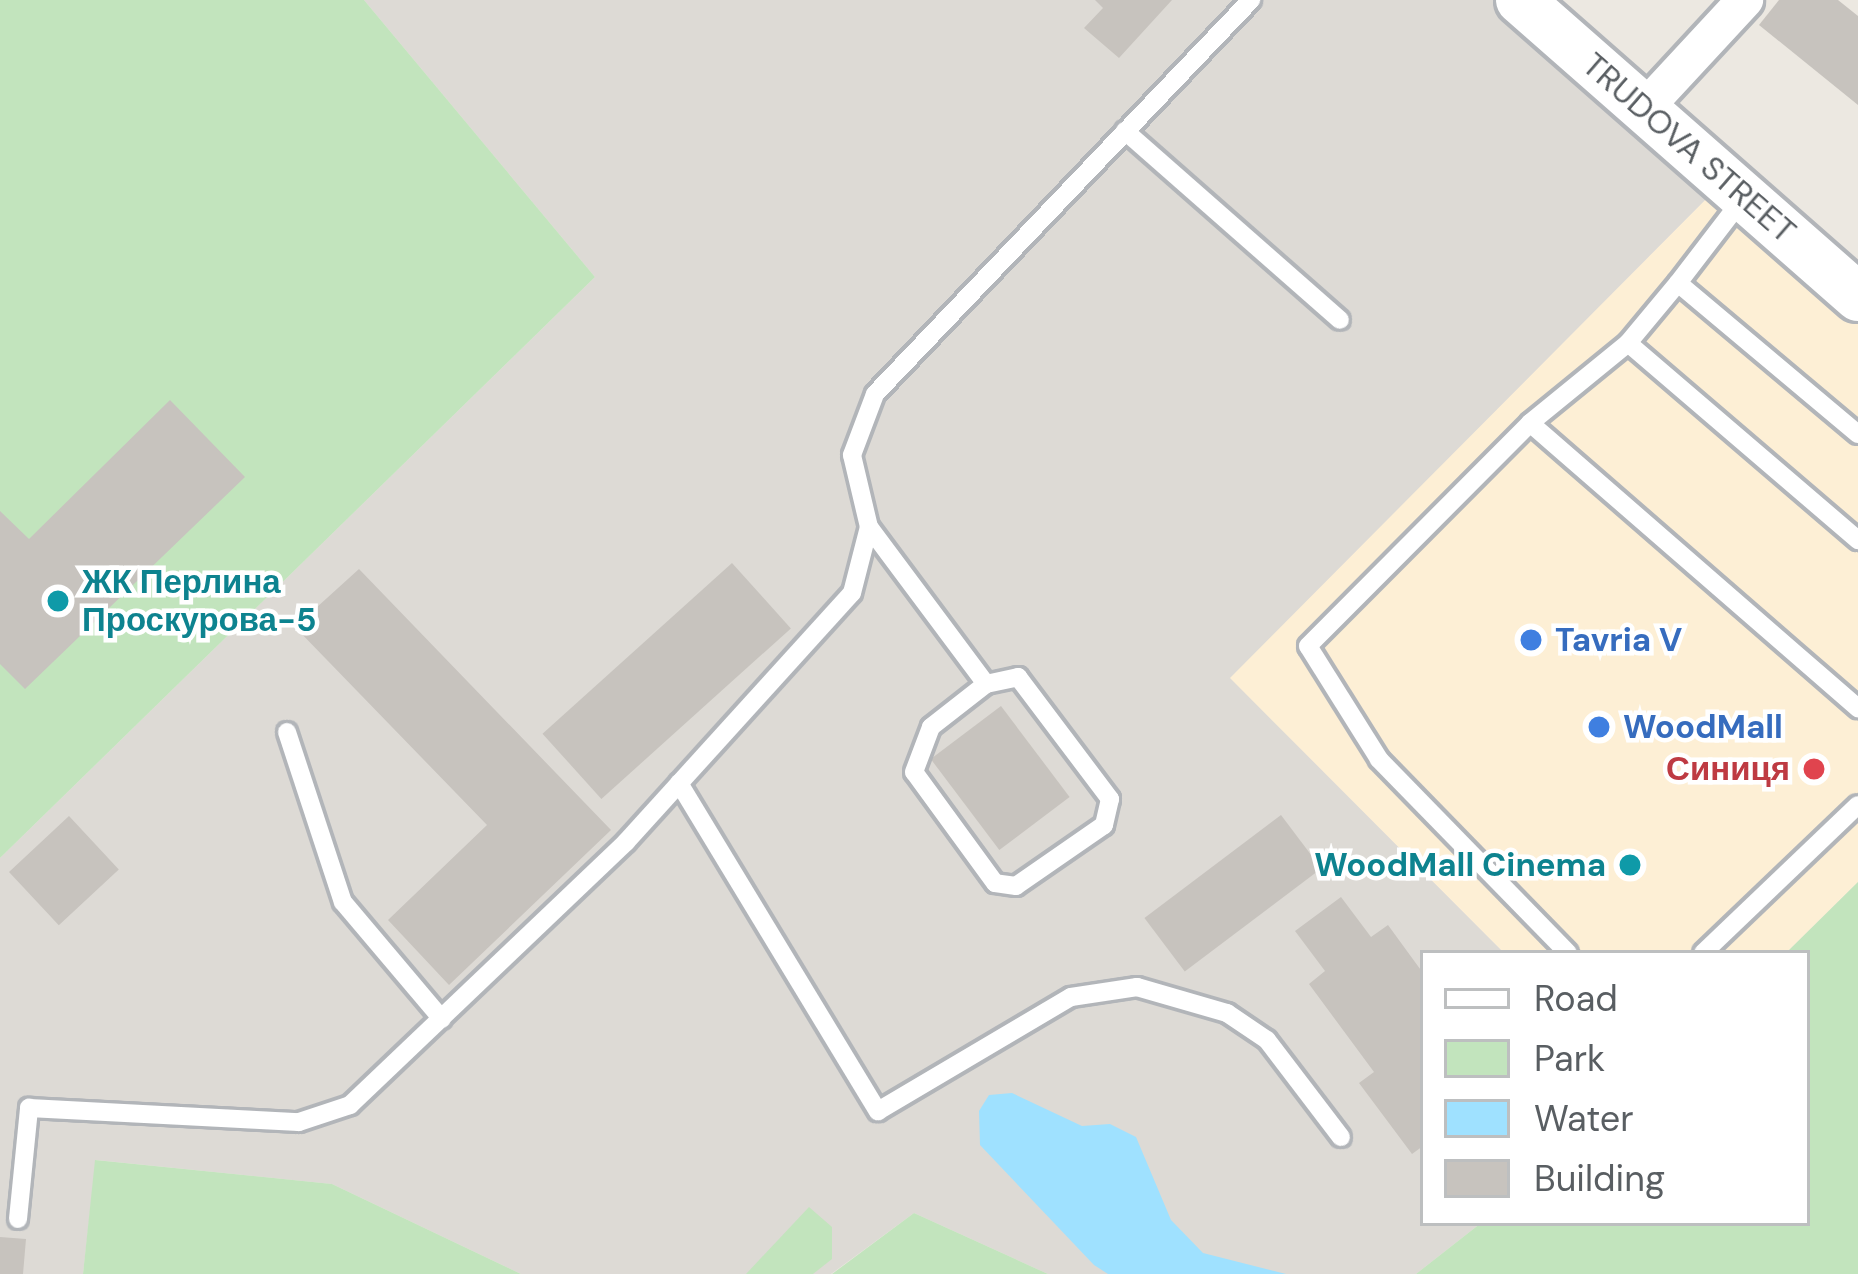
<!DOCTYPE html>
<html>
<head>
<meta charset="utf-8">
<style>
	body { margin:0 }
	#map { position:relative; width:1858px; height:1274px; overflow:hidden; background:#ece8e1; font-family:"DM Sans",sans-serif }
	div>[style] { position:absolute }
	.commercial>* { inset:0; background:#fdefd5 }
	.industrial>* { inset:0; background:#dddad5 }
	.green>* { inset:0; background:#c2e4bd }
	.water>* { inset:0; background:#9fe1ff }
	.building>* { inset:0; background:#c7c3be; transform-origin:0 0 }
	.roads { filter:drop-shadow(3px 0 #b2b5b9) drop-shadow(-3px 0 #b2b5b9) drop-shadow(0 3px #b2b5b9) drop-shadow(0 -3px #b2b5b9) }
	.lane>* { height:18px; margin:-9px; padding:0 9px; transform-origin:9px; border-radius:9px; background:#fff }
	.street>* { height:36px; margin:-18px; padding:0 18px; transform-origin:18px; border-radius:18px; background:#fff }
	.secondary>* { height:48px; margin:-24px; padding:0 24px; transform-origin:24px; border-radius:24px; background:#fff }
	.dots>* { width:33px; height:33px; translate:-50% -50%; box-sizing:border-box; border:6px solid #fff; border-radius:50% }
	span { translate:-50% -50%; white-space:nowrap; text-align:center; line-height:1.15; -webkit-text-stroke:9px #fff; paint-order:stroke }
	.street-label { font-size:33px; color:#595e62 }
	.culture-label { font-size:33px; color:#0d838f; font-weight:700 }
	.left { translate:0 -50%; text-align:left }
	.right { translate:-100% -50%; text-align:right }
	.shop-label { font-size:33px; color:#366cbe; font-weight:700 }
	.health-label { font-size:33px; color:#be3a42; font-weight:700 }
	.legend { position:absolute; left:1420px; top:950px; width:390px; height:276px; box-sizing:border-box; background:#fff; border:3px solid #bdbfc0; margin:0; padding:15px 21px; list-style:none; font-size:36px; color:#595e62 }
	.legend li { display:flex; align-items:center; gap:24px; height:60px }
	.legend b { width:60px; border:3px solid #bdbfc0 }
</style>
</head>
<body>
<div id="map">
	<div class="commercial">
		<i style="clip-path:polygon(1715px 190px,1858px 316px,1858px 882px,1786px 953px,1504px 953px,1229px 678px)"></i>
	</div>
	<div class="industrial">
		<i style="clip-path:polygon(364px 0,1498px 0,1715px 190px,1230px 678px,1504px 953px,1423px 953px,1423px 1223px,1481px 1223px,1416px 1274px,1048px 1274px,914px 1213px,831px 1274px,521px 1274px,332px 1184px,96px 1160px,83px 1274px,0 1274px,0 858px,595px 277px)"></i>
	</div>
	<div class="green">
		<i style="clip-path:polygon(0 0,364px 0,595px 277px,0 858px)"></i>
		<i style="clip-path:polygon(1858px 882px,1858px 1274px,1416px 1274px,1481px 1223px,1807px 1223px,1807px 953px,1786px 953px)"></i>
		<i style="clip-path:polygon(95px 1160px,332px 1184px,521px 1274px,83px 1274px)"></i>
		<i style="clip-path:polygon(809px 1207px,832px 1227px,832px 1259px,813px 1274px,746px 1274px)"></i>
		<i style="clip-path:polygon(914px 1213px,1048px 1274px,832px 1274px)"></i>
	</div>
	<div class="water">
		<i style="clip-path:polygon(1012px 1093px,1082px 1126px,1110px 1124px,1136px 1137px,1171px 1220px,1203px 1253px,1286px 1274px,1108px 1274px,1094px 1265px,980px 1145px,979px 1111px,989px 1095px)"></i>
	</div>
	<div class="building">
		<i style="clip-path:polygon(1095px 0,1172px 0,1119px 58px,1084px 28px,1103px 8px)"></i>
		<i style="clip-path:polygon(1779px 0,1838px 0,1858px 16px,1858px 105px,1759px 25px)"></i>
		<i style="clip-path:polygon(170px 400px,245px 477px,25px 689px,0 664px,0 511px,29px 539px)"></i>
		<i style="left:732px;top:563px;width:88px;height:255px;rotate:48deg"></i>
		<i style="clip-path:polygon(359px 569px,611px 830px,449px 985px,388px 920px,487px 825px,295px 627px)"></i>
		<i style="left:1001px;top:706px;width:114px;height:88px;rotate:53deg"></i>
		<i style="left:1281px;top:815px;width:67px;height:171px;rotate:53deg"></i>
		<i style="left:69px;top:816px;width:73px;height:82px;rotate:47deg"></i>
		<i style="clip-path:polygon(1341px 897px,1371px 937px,1388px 925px,1423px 973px,1423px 1146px,1412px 1154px,1359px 1083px,1374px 1072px,1309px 984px,1325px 971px,1295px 931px)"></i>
		<i style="clip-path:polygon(0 1237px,26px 1239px,23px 1274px,0 1274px)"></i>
	</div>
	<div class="roads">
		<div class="lane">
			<i style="left:1125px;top:131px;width:286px;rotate:41.3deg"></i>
			<i style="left:1678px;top:283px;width:103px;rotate:-52.5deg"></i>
			<i style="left:1628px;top:343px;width:78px;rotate:-50.2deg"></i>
			<i style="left:1678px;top:283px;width:235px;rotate:40deg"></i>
			<i style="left:1530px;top:423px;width:127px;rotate:-39.2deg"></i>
			<i style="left:1628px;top:343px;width:303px;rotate:40.6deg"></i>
			<i style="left:869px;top:527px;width:196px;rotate:53.3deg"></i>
			<i style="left:986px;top:684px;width:33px;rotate:-12deg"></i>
			<i style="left:1018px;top:677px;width:153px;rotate:53deg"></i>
			<i style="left:1110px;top:799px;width:27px;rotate:103deg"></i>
			<i style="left:1104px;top:825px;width:107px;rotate:145.3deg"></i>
			<i style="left:1016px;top:886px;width:21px;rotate:-172deg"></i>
			<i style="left:995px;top:883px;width:137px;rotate:-126.1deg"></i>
			<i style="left:914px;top:772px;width:48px;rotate:-69.3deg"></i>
			<i style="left:931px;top:727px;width:70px;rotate:-38deg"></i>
			<i style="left:287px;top:732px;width:179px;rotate:71.8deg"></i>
			<i style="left:343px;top:902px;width:153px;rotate:49.8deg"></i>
			<i style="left:679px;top:783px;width:384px;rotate:58.8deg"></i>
			<i style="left:878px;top:1111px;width:224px;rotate:-30.6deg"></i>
			<i style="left:1071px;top:997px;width:67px;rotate:-8.6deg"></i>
			<i style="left:1137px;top:987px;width:94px;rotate:16.1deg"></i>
			<i style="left:1227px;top:1013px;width:48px;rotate:34deg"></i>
			<i style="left:1267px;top:1040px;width:122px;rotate:52.7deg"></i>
			<i style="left:1568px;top:953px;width:271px;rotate:-134.3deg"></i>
			<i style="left:1379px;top:759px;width:133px;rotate:-122.1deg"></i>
			<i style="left:1308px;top:646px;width:315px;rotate:-45.1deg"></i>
			<i style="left:1530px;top:423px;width:435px;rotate:41deg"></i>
			<i style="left:1703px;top:953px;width:214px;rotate:-43.7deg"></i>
			<i style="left:18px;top:1219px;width:112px;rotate:-84.3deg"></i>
			<i style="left:29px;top:1108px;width:270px;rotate:3deg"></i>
			<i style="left:299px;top:1122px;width:54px;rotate:-18.4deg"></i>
			<i style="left:350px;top:1105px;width:381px;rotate:-43.6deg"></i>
			<i style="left:626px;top:842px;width:336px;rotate:-47.8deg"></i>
			<i style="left:852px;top:593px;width:68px;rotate:-75.6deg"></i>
			<i style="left:869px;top:527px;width:74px;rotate:-103.3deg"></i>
			<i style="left:852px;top:455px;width:65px;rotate:-69.3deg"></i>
			<i style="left:875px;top:394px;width:545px;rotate:-46.34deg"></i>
		</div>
		<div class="street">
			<i style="left:1644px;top:109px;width:149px;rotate:-47.2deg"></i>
		</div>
		<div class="secondary">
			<i style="left:1520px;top:0;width:450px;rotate:41.3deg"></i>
		</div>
	</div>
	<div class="dots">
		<i style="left:58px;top:601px;background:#0f9aa8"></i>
		<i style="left:1531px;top:640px;background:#3f7fe0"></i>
		<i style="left:1599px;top:727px;background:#3f7fe0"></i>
		<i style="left:1814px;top:769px;background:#e0444e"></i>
		<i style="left:1630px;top:865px;background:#0f9aa8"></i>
	</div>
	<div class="street-label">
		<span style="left:1689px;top:148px;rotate:41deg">TRUDOVA STREET</span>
	</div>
	<div class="culture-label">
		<span class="left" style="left:82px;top:601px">ЖК Перлина<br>Проскурова-5</span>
		<span class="right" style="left:1606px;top:865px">WoodMall Cinema</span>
	</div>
	<div class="shop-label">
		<span class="left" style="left:1555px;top:640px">Tavria V</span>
		<span class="left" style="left:1623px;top:727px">WoodMall</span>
	</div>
	<div class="health-label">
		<span class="right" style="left:1790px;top:769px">Синиця</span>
	</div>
	<ul class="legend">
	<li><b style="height:15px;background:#fff"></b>Road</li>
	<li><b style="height:33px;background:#c2e4bd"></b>Park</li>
	<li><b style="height:33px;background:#9fe1ff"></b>Water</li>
	<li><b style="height:33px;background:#c7c3be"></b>Building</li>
	</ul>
</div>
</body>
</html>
